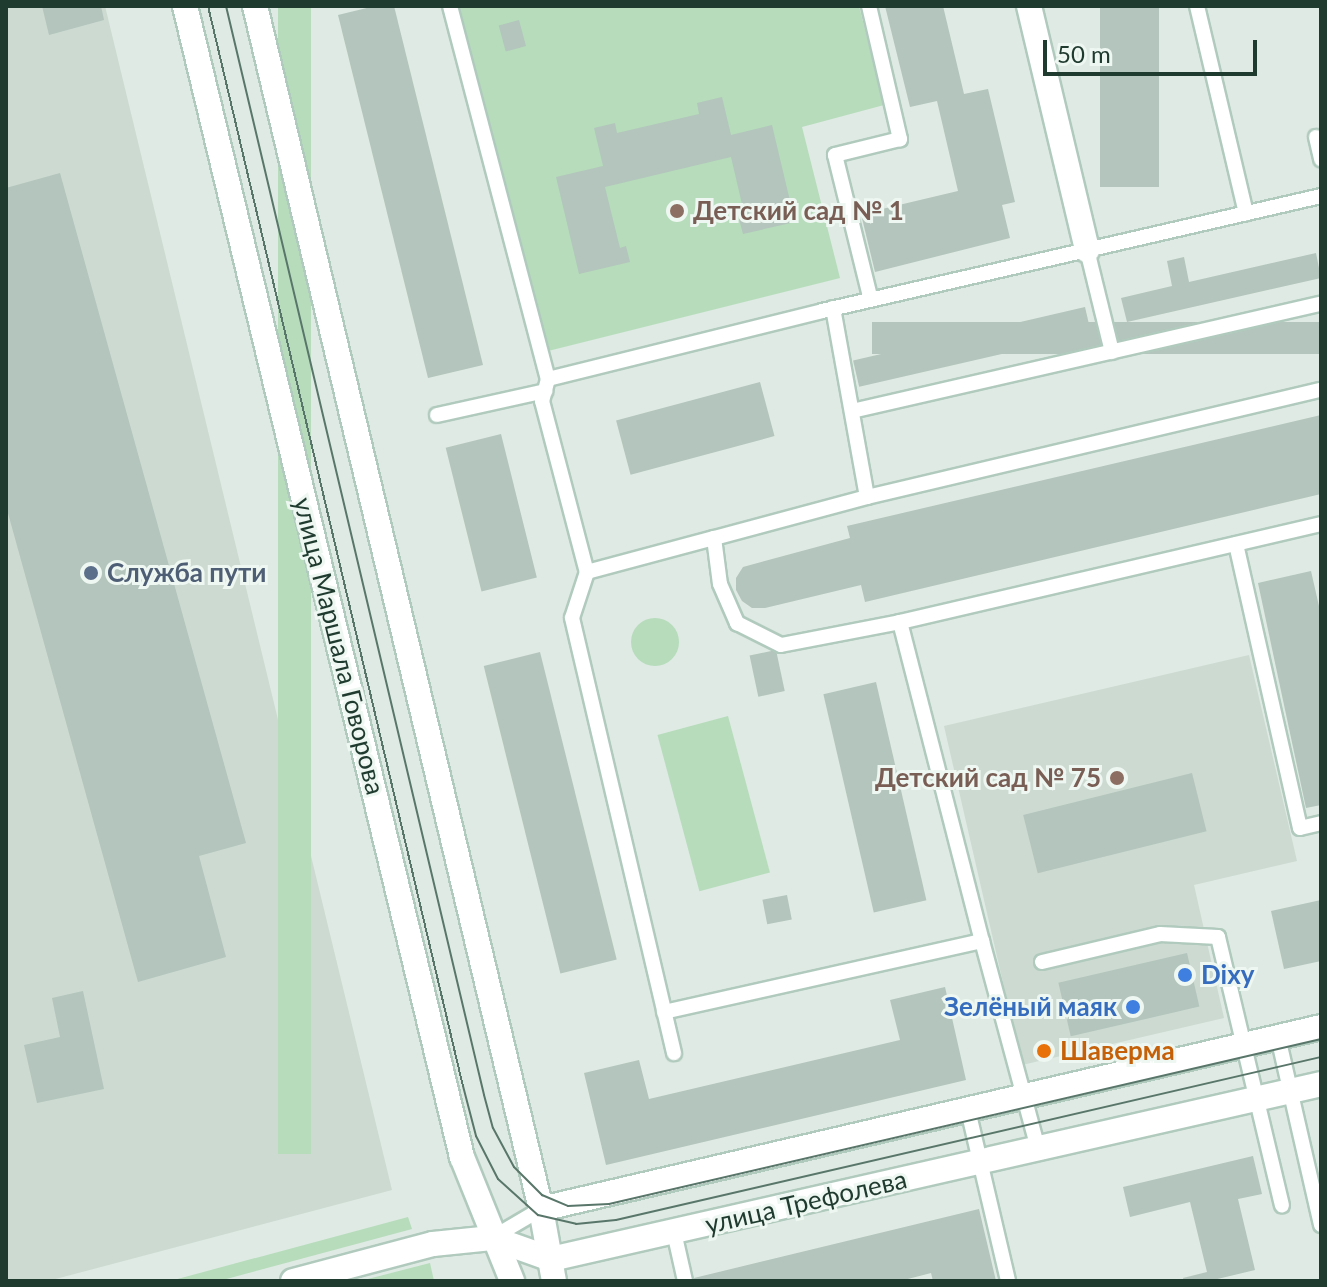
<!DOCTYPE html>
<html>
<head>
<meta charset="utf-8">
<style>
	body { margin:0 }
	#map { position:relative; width:1327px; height:1287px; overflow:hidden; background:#deeae3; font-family:Lato,sans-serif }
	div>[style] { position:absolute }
	.built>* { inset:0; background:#ccdad2 }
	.green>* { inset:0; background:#b6dcbb; transform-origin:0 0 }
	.round { border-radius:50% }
	.building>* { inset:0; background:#b3c5bc; transform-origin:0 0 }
	.roads { filter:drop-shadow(2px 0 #b1cabe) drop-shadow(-2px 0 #b1cabe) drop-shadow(0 2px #b1cabe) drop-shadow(0 -2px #b1cabe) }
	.lane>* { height:14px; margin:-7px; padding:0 7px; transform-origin:7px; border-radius:7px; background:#fff }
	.street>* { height:24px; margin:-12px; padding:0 12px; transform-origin:12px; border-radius:12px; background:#fff }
	.secondary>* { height:24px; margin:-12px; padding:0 12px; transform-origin:12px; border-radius:12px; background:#fff }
	.tram>* { height:2px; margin:-1px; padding:0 1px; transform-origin:1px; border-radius:1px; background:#59766a }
	.dots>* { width:22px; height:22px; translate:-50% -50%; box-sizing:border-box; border:4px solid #eef7f1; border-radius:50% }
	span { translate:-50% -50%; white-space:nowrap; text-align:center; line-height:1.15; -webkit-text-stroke:6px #eef7f1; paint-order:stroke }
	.education-label { font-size:26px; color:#785e54; font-weight:700 }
	.left { translate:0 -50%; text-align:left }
	.right { translate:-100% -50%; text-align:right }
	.service-label { font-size:26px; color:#4e5e75; font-weight:700 }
	.street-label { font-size:26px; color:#1f3a2f }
	.shop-label { font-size:26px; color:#366cbe; font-weight:700 }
	.food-label { font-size:26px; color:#c56008; font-weight:700 }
	.frame { position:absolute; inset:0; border:8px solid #1f3a2f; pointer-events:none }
	.scale { position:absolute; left:1043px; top:40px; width:214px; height:36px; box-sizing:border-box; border:4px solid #1f3a2f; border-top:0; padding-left:10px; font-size:24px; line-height:28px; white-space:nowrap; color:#1f3a2f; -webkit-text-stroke:6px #eef7f1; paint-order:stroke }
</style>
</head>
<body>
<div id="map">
	<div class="built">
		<i style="clip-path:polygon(6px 6px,105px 6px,392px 1190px,48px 1281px,6px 1281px)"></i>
		<i style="clip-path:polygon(1249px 655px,1297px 861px,1194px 885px,1224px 1018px,1022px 1065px,944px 726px)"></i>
	</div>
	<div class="green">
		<i style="left:278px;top:6px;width:33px;height:1148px"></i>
		<i style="clip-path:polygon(457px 6px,859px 6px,884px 105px,802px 127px,840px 278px,548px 351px)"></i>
		<i class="round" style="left:631px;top:618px;width:48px;height:48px"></i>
		<i style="left:728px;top:716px;width:162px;height:73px;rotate:75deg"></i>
		<i style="clip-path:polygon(408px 1217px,412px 1229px,219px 1281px,170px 1281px)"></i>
		<i style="clip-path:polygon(430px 1263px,434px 1281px,364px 1281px,364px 1280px)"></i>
	</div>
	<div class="building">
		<i style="clip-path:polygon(42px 6px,101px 6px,104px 20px,49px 35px)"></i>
		<i style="clip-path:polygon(375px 6px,394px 6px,483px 365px,428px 378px,338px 15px)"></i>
		<i style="clip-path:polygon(885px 6px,943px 6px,964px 94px,988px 89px,1015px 202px,1002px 205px,1010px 238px,875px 272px,861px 214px,958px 191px,937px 101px,910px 107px)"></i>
		<i style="left:1100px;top:6px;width:59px;height:181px"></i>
		<i style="left:519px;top:20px;width:27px;height:21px;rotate:75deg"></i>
		<i style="clip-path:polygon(722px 97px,731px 135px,772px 125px,795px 222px,743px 234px,739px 219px,745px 217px,731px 157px,605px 187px,620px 248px,626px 246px,630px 262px,579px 274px,556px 177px,603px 166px,594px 128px,615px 123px,617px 133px,699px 114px,697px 103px)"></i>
		<i style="clip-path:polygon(60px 173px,246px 843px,199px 856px,226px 957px,138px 982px,6px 506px,6px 188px)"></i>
		<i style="clip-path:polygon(1316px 253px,1321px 278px,1127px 322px,1121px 298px,1172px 286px,1167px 261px,1184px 257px,1189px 282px)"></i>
		<i style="left:1085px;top:307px;width:27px;height:238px;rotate:77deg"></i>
		<i style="left:1321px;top:322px;width:32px;height:449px;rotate:90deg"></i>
		<i style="left:760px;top:382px;width:56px;height:149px;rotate:75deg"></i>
		<i style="clip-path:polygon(1321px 415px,1321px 494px,865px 602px,861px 585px,765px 608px,752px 608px,742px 601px,736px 590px,736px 578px,743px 567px,850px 538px,847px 526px)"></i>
		<i style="left:501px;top:434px;width:148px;height:57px;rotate:76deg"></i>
		<i style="clip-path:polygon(1311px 571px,1321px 615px,1321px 805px,1306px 808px,1258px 583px)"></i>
		<i style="left:776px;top:650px;width:42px;height:27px;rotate:78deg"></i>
		<i style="left:540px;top:652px;width:317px;height:58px;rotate:76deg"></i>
		<i style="left:876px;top:682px;width:224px;height:54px;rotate:77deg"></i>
		<i style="left:1192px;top:773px;width:60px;height:174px;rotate:76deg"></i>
		<i style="left:787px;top:895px;width:25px;height:25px;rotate:79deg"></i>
		<i style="clip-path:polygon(1321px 900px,1321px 961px,1284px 969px,1271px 911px)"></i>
		<i style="left:1187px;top:953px;width:55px;height:132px;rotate:77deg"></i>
		<i style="clip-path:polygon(945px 987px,966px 1080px,606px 1165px,584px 1073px,639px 1060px,649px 1099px,900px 1040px,890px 1000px)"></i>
		<i style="clip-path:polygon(83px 991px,104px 1089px,37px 1103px,24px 1045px,60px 1037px,52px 998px)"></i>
		<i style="clip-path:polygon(1253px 1156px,1262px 1194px,1238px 1199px,1255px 1270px,1209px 1281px,1184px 1281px,1183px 1278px,1207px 1272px,1190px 1202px,1130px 1217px,1123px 1187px)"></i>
		<i style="clip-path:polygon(979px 1209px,996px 1281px,933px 1281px,931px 1273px,900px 1281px,695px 1281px,694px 1278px)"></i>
	</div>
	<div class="roads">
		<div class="lane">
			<i style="left:450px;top:6px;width:386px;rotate:75.3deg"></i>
			<i style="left:548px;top:379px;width:282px;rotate:-13.9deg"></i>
			<i style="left:822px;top:311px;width:512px;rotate:-12.98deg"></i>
			<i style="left:869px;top:6px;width:137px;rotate:76.9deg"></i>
			<i style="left:900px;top:139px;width:67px;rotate:166.2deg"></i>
			<i style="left:835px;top:155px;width:149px;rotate:76.1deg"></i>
			<i style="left:1197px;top:6px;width:213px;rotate:76.7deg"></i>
			<i style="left:1316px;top:137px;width:23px;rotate:77deg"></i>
			<i style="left:1087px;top:250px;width:105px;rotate:76.2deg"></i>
			<i style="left:833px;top:308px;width:192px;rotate:79.8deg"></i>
			<i style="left:867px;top:497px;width:158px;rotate:165deg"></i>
			<i style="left:714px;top:538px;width:46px;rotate:82.6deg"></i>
			<i style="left:720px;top:584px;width:43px;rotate:66.4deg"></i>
			<i style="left:737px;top:623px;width:49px;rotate:26.6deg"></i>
			<i style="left:781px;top:645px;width:121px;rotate:-10.9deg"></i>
			<i style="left:900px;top:622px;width:432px;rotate:-13.1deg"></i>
			<i style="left:548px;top:379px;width:23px;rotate:105deg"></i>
			<i style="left:542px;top:401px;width:177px;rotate:75.3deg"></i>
			<i style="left:587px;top:572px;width:48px;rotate:108.1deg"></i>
			<i style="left:572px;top:618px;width:447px;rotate:76.8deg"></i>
			<i style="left:852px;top:411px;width:481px;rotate:-12.9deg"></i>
			<i style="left:437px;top:415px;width:111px;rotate:-12.5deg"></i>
			<i style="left:867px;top:497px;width:466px;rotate:-13.3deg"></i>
			<i style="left:1236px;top:544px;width:291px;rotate:77.3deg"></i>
			<i style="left:1300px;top:828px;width:22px;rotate:-13deg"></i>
			<i style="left:587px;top:572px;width:131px;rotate:-15deg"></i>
			<i style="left:900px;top:622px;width:329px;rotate:75.6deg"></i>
			<i style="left:1042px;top:962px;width:121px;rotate:-13.3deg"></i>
			<i style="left:1160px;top:934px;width:58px;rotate:3deg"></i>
			<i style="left:1218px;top:937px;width:276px;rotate:76.6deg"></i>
			<i style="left:664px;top:1012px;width:326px;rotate:-12.6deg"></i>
			<i style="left:982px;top:941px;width:214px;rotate:74.9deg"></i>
			<i style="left:1278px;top:1037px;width:193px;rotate:77.1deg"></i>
			<i style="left:968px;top:1110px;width:176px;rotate:76.8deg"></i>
			<i style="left:674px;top:1232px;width:50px;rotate:77.3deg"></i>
			<i style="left:492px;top:1238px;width:57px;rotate:-30.6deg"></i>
		</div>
		<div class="street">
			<i style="left:1029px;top:6px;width:251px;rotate:76.6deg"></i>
			<i style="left:293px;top:1281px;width:145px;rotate:-14.8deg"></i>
			<i style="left:433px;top:1244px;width:59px;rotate:-5.8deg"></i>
		</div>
		<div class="secondary">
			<i style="left:185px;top:6px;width:1184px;rotate:76.47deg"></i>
			<i style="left:462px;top:1157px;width:134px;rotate:68deg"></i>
			<i style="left:255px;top:6px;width:1237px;rotate:76.63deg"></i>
			<i style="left:541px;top:1209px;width:73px;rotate:79.8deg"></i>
			<i style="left:541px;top:1209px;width:801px;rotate:-13.13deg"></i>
			<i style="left:492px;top:1238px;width:63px;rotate:19.6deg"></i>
			<i style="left:551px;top:1259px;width:790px;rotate:-12.8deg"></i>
		</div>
	</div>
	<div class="tram">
		<i style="left:208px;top:6px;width:1110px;rotate:76.72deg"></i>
		<i style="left:463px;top:1086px;width:52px;rotate:75.4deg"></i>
		<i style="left:476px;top:1136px;width:48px;rotate:62.9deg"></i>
		<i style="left:498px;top:1179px;width:54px;rotate:42deg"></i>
		<i style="left:538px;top:1215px;width:39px;rotate:13deg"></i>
		<i style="left:576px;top:1224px;width:40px;rotate:-5.7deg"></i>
		<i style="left:616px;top:1220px;width:724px;rotate:-13.02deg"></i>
		<i style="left:226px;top:6px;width:1119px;rotate:76.67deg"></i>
		<i style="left:484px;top:1095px;width:34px;rotate:75deg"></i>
		<i style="left:493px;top:1128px;width:44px;rotate:61.7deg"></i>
		<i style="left:514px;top:1167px;width:40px;rotate:45deg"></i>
		<i style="left:542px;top:1195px;width:28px;rotate:23deg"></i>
		<i style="left:568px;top:1206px;width:41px;rotate:-2.8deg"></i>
		<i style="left:609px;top:1204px;width:731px;rotate:-13.05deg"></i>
	</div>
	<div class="dots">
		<i style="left:677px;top:211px;background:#8d6e63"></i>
		<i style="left:91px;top:573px;background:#5c6f8a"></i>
		<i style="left:1117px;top:778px;background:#8d6e63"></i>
		<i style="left:1185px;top:975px;background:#3f7fe0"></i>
		<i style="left:1133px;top:1007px;background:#3f7fe0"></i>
		<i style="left:1044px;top:1051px;background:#e8710a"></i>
	</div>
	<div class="education-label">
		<span class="left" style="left:693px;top:211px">Детский сад № 1</span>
		<span class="right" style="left:1101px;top:778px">Детский сад № 75</span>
	</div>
	<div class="service-label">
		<span class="left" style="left:107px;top:573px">Служба пути</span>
	</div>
	<div class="street-label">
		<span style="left:339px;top:646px;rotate:76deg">улица Маршала Говорова</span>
		<span style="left:806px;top:1202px;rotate:-13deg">улица Трефолева</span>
	</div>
	<div class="shop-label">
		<span class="left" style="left:1201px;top:975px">Dixy</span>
		<span class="right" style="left:1117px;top:1007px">Зелёный маяк</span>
	</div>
	<div class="food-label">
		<span class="left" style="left:1060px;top:1051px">Шаверма</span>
	</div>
	<div class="frame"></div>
	<div class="scale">50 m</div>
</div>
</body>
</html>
